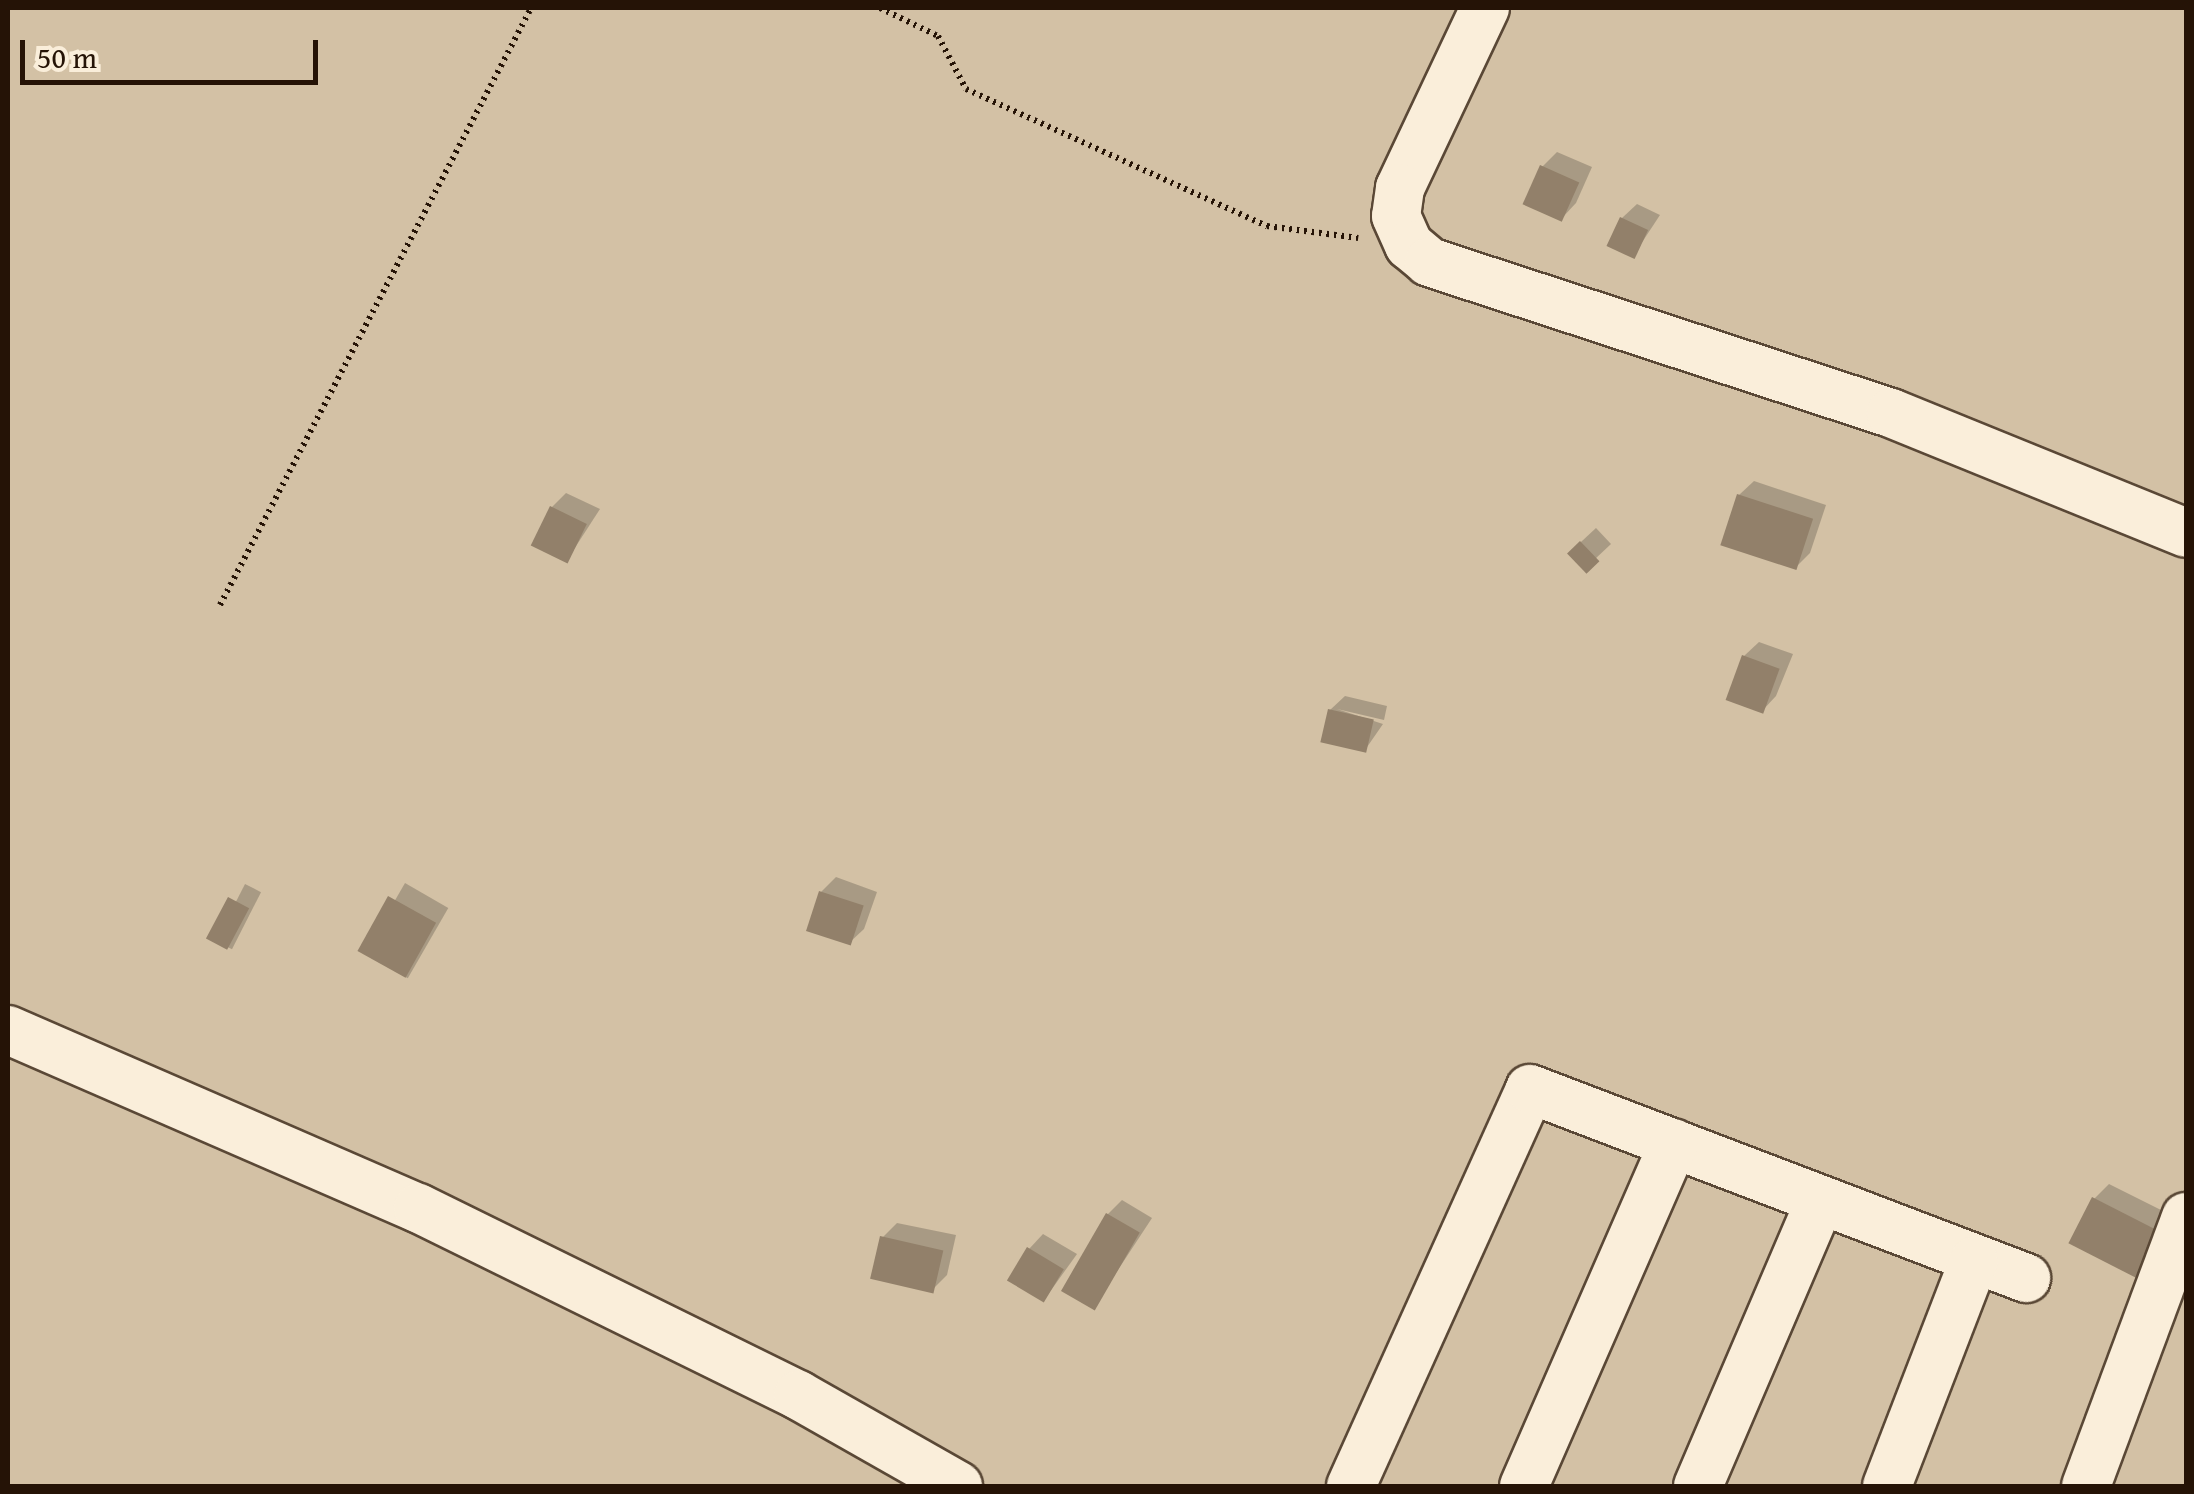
<!DOCTYPE html>
<html>
<head>
<meta charset="utf-8">
<style>
	body { margin:0 }
	#map { position:relative; width:2194px; height:1494px; overflow:hidden; background:#f7e5c6; font-family:"Gentium Book Plus",serif }
	div>[style] { position:absolute }
	.green>* { inset:0; background:#d3c1a5; transform-origin:0 0 }
	.shadow>* { inset:0; background:#0003; transform-origin:0 0 }
	.building>* { inset:0; background:#92806a; transform-origin:0 0 }
	.path>* { height:6px; margin-top:-3px; transform-origin:0; background:repeating-linear-gradient(90deg,#251306 0 2.5px,transparent 0 7.5px) }
	.roads { filter:drop-shadow(2px 0 #5a4836) drop-shadow(-2px 0 #5a4836) drop-shadow(0 2px #5a4836) drop-shadow(0 -2px #5a4836) }
	.minor>* { height:48px; margin:-24px; padding:0 24px; transform-origin:24px; border-radius:24px; background:#faeeda }
	span { translate:-50% -50%; white-space:nowrap; text-align:center; line-height:1.15; -webkit-text-stroke:8px #faeeda; paint-order:stroke }
	.frame { position:absolute; inset:0; border:10px solid #251306; pointer-events:none }
	.scale { position:absolute; left:20px; top:40px; width:298px; height:45px; box-sizing:border-box; border:5px solid #251306; border-top:0; padding-left:12px; font-size:30px; line-height:35px; white-space:nowrap; color:#251306; -webkit-text-stroke:8px #faeeda; paint-order:stroke }
</style>
</head>
<body>
<div id="map">
	<div class="green">
		<i style="left:8px;top:8px;width:2178px;height:1478px"></i>
	</div>
	<div class="shadow">
		<i style="clip-path:polygon(1557px 152px,1592px 167px,1576px 203px,1562px 218px,1542px 167px)"></i>
		<i style="clip-path:polygon(1637px 204px,1660px 215px,1633px 256px,1622px 218px)"></i>
		<i style="clip-path:polygon(1754px 481px,1826px 505px,1810px 553px,1795px 568px,1739px 495px)"></i>
		<i style="clip-path:polygon(566px 493px,600px 509px,567px 560px,552px 507px)"></i>
		<i style="left:1596px;top:528px;width:22px;height:36px;rotate:47deg"></i>
		<i style="clip-path:polygon(1759px 642px,1793px 654px,1776px 696px,1762px 711px,1744px 656px)"></i>
		<i style="clip-path:polygon(1345px 696px,1387px 706px,1384px 720px,1337px 709px,1383px 724px,1365px 750px,1330px 710px)"></i>
		<i style="clip-path:polygon(836px 877px,877px 892px,864px 929px,849px 943px,821px 892px)"></i>
		<i style="left:405px;top:883px;width:50px;height:81px;rotate:30deg"></i>
		<i style="left:245px;top:884px;width:18px;height:64px;rotate:27deg"></i>
		<i style="clip-path:polygon(2109px 1184px,2179px 1219px,2158px 1263px,2094px 1199px)"></i>
		<i style="clip-path:polygon(1122px 1200px,1152px 1218px,1093px 1308px,1108px 1214px)"></i>
		<i style="clip-path:polygon(897px 1223px,956px 1235px,947px 1275px,932px 1290px,882px 1238px)"></i>
		<i style="clip-path:polygon(1043px 1234px,1077px 1254px,1044px 1300px,1029px 1249px)"></i>
	</div>
	<div class="building">
		<i style="left:1540px;top:165px;width:43px;height:43px;rotate:24deg"></i>
		<i style="left:1620px;top:217px;width:31px;height:32px;rotate:25deg"></i>
		<i style="left:1737px;top:494px;width:80px;height:54px;rotate:18deg"></i>
		<i style="left:550px;top:506px;width:41px;height:44px;rotate:26deg"></i>
		<i style="left:1580px;top:541px;width:28px;height:18px;rotate:46deg"></i>
		<i style="left:1742px;top:655px;width:40px;height:48px;rotate:20deg"></i>
		<i style="left:1328px;top:709px;width:47px;height:34px;rotate:13deg"></i>
		<i style="left:819px;top:891px;width:47px;height:42px;rotate:18deg"></i>
		<i style="left:388px;top:896px;width:55px;height:63px;rotate:29deg"></i>
		<i style="left:228px;top:897px;width:24px;height:47px;rotate:28deg"></i>
		<i style="left:2092px;top:1197px;width:83px;height:52px;rotate:27deg"></i>
		<i style="left:1106px;top:1213px;width:39px;height:90px;rotate:30deg"></i>
		<i style="left:880px;top:1236px;width:65px;height:44px;rotate:13deg"></i>
		<i style="left:1027px;top:1247px;width:43px;height:39px;rotate:31deg"></i>
	</div>
	<div class="path">
		<i style="left:880px;top:8px;width:64px;rotate:25.8deg"></i>
		<i style="left:938px;top:36px;width:60px;rotate:62.2deg"></i>
		<i style="left:966px;top:89px;width:331px;rotate:24.5deg"></i>
		<i style="left:1267px;top:226px;width:92px;rotate:7.5deg"></i>
		<i style="left:220px;top:605px;width:673px;rotate:-62.48deg"></i>
	</div>
	<div class="roads">
		<div class="minor">
			<i style="left:1485px;top:8px;width:199px;rotate:115.3deg"></i>
			<i style="left:1400px;top:188px;width:28px;rotate:98deg"></i>
			<i style="left:1396px;top:216px;width:32px;rotate:66deg"></i>
			<i style="left:1409px;top:245px;width:26px;rotate:40deg"></i>
			<i style="left:1429px;top:262px;width:486px;rotate:18.1deg"></i>
			<i style="left:1891px;top:413px;width:318px;rotate:22.1deg"></i>
			<i style="left:8px;top:1030px;width:447px;rotate:23.5deg"></i>
			<i style="left:418px;top:1208px;width:424px;rotate:26.2deg"></i>
			<i style="left:798px;top:1395px;width:184px;rotate:29.6deg"></i>
			<i style="left:1351px;top:1486px;width:435px;rotate:-65.7deg"></i>
			<i style="left:1530px;top:1089px;width:531px;rotate:20.86deg"></i>
			<i style="left:1524px;top:1486px;width:374px;rotate:-66.4deg"></i>
			<i style="left:1698px;top:1486px;width:310px;rotate:-66.8deg"></i>
			<i style="left:1887px;top:1486px;width:241px;rotate:-68.9deg"></i>
			<i style="left:2086px;top:1486px;width:287px;rotate:-69.6deg"></i>
		</div>
	</div>
	<div class="frame"></div>
	<div class="scale">50 m</div>
</div>
</body>
</html>
